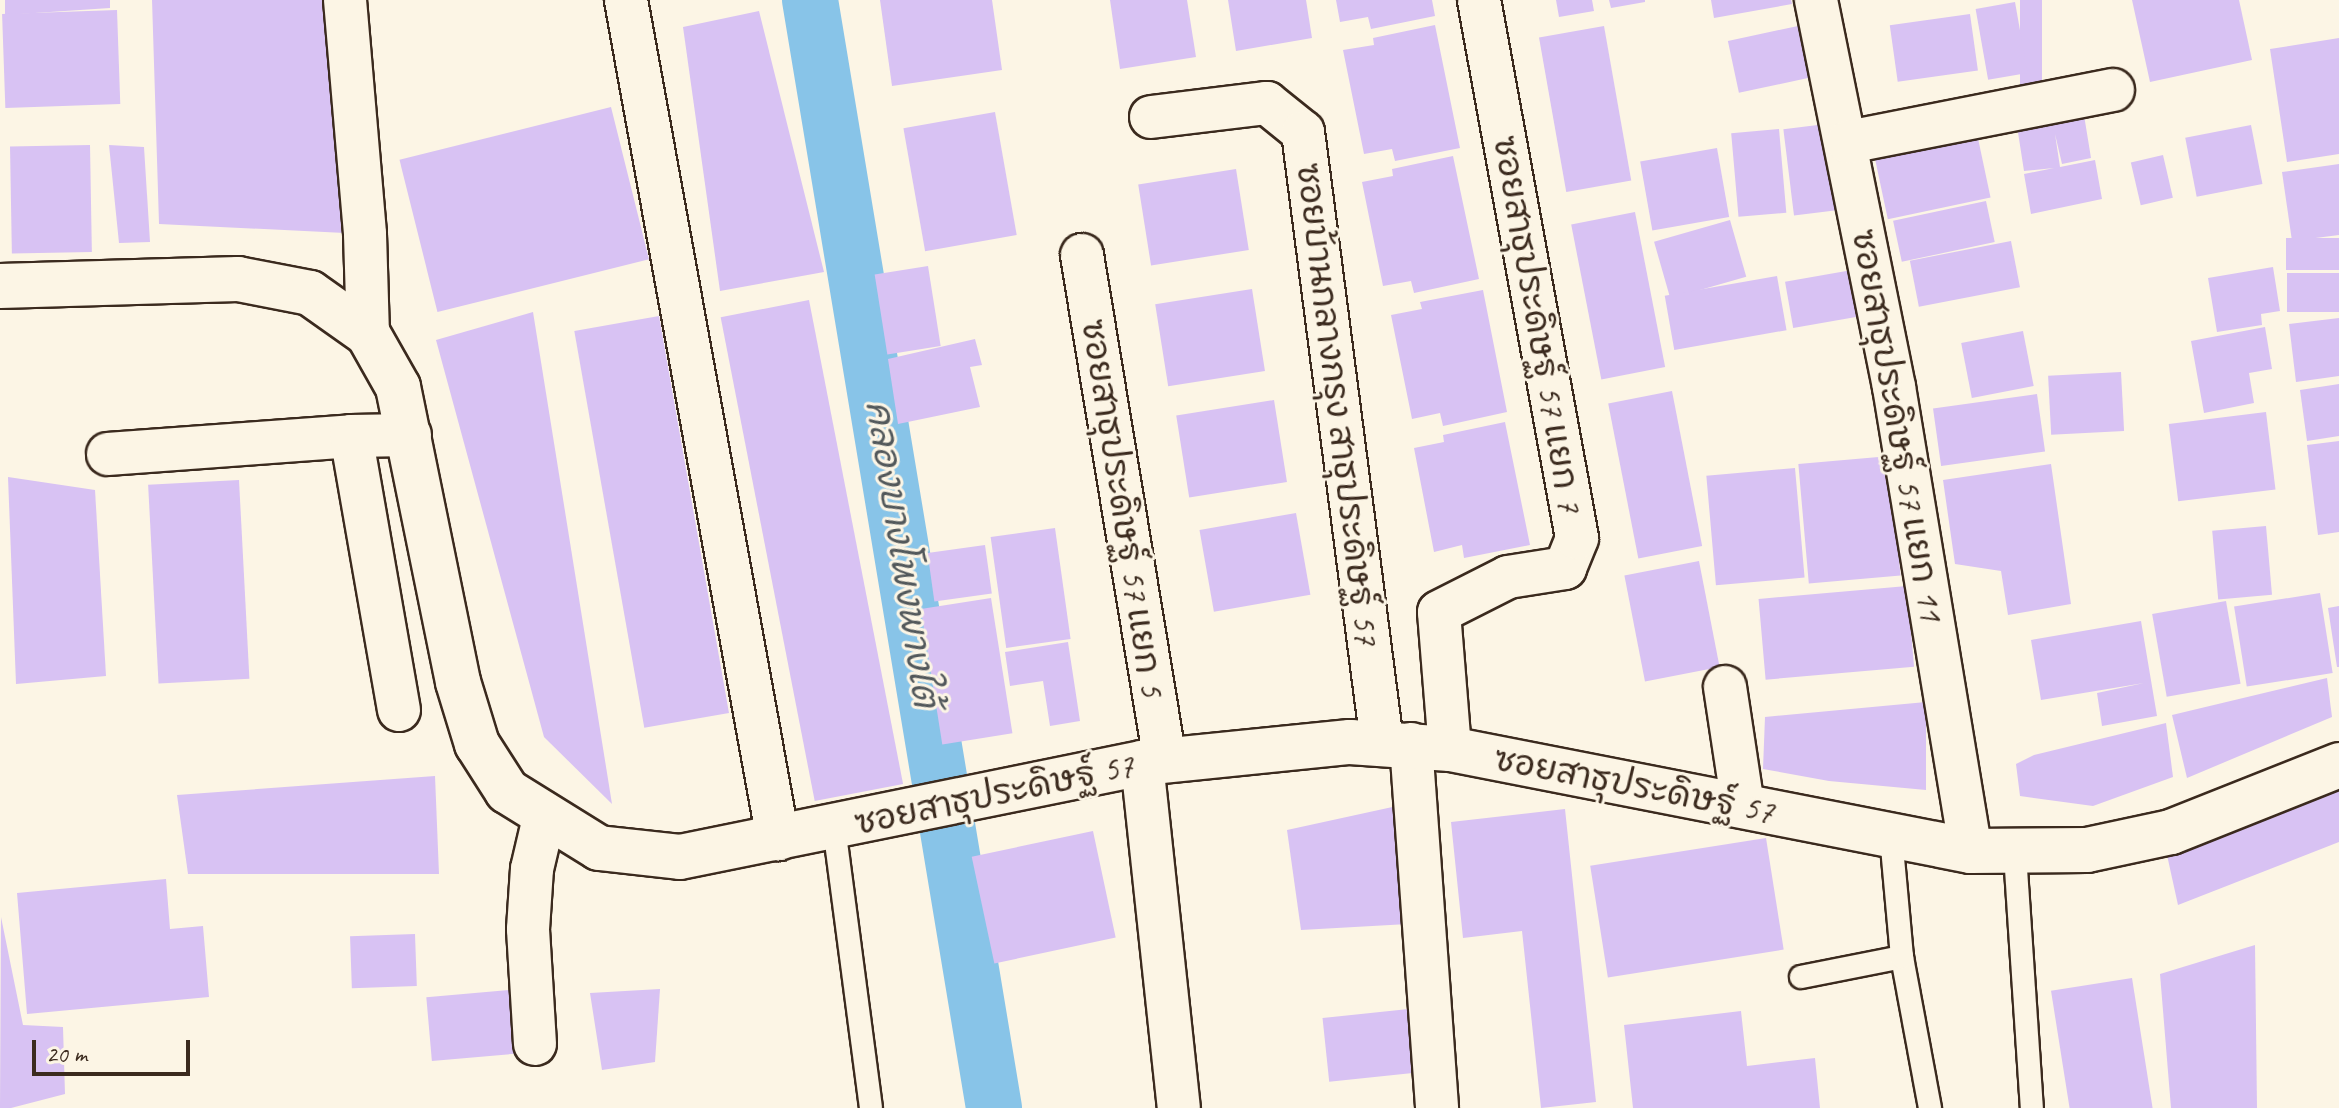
<!DOCTYPE html>
<html>
<head>
<meta charset="utf-8">
<style>
	body { margin:0 }
	#map { position:relative; width:2339px; height:1108px; overflow:hidden; background:#fcf5e5; font-family:Caveat,"Playpen Sans Thai",sans-serif }
	div>[style] { position:absolute }
	.canal>* { height:56px; margin:-28px; padding:0 28px; transform-origin:28px; border-radius:28px; background:#88c4e8 }
	.building>* { inset:0; background:#d8c2f3; transform-origin:0 0 }
	.roads { filter:drop-shadow(2px 0 #3b2a1e) drop-shadow(-2px 0 #3b2a1e) drop-shadow(0 2px #3b2a1e) drop-shadow(0 -2px #3b2a1e) }
	.service>* { height:22px; margin:-11px; padding:0 11px; transform-origin:11px; border-radius:11px; background:#fcf5e5 }
	.minor>* { height:42px; margin:-21px; padding:0 21px; transform-origin:21px; border-radius:21px; background:#fcf5e5 }
	.tertiary>* { height:44px; margin:-22px; padding:0 22px; transform-origin:22px; border-radius:22px; background:#fcf5e5 }
	span { translate:-50% -50%; white-space:nowrap; text-align:center; line-height:1.15; -webkit-text-stroke:6px #fcf5e5; paint-order:stroke }
	.street-label { font-size:34px; color:#3b2a1e }
	.water-label { font-size:36px; color:#52585b; font-style:italic }
	.scale { position:absolute; left:32px; top:1040px; width:158px; height:36px; box-sizing:border-box; border:4px solid #3b2a1e; border-top:0; padding-left:10px; font-size:24px; line-height:28px; white-space:nowrap; color:#3b2a1e; -webkit-text-stroke:6px #fcf5e5; paint-order:stroke }
</style>
</head>
<body>
<div id="map">
	<div class="canal">
		<i style="left:810px;top:0;width:1123px;rotate:80.57deg"></i>
	</div>
	<div class="building">
		<i style="clip-path:polygon(5px 0,110px 0,110px 8px,5px 15px)"></i>
		<i style="clip-path:polygon(152px 0,324px 0,365px 234px,159px 224px)"></i>
		<i style="clip-path:polygon(880px 0,992px 0,1002px 70px,892px 86px)"></i>
		<i style="clip-path:polygon(1110px 0,1187px 0,1196px 57px,1120px 69px)"></i>
		<i style="clip-path:polygon(1228px 0,1306px 0,1312px 38px,1236px 51px)"></i>
		<i style="clip-path:polygon(1336px 0,1432px 0,1435px 16px,1371px 29px,1368px 17px,1340px 22px)"></i>
		<i style="clip-path:polygon(1556px 0,1592px 0,1594px 11px,1559px 17px)"></i>
		<i style="clip-path:polygon(1609px 0,1645px 0,1645px 2px,1611px 8px)"></i>
		<i style="clip-path:polygon(1711px 0,1791px 0,1792px 4px,1714px 18px)"></i>
		<i style="left:2020px;top:0;width:22px;height:91px"></i>
		<i style="clip-path:polygon(2132px 0,2239px 0,2252px 60px,2150px 82px)"></i>
		<i style="left:2015px;top:2px;width:72px;height:40px;rotate:80deg"></i>
		<i style="left:117px;top:10px;width:94px;height:115px;rotate:88deg"></i>
		<i style="clip-path:polygon(759px 11px,824px 272px,720px 291px,683px 27px)"></i>
		<i style="left:1970px;top:14px;width:57px;height:81px;rotate:82deg"></i>
		<i style="left:1812px;top:23px;width:53px;height:86px;rotate:78deg"></i>
		<i style="clip-path:polygon(1435px 25px,1460px 148px,1395px 161px,1392px 149px,1364px 154px,1343px 50px,1374px 45px,1373px 38px)"></i>
		<i style="left:1604px;top:26px;width:157px;height:66px;rotate:80deg"></i>
		<i style="clip-path:polygon(2339px 38px,2339px 154px,2287px 162px,2270px 49px)"></i>
		<i style="left:611px;top:107px;width:157px;height:218px;rotate:76deg"></i>
		<i style="left:995px;top:112px;width:125px;height:93px;rotate:80deg"></i>
		<i style="clip-path:polygon(2084px 115px,2091px 158px,2062px 164px,2055px 134px,2060px 167px,2095px 160px,2102px 199px,2031px 214px,2024px 174px,2054px 168px,2024px 171px,2017px 126px)"></i>
		<i style="left:1834px;top:123px;width:87px;height:51px;rotate:83deg"></i>
		<i style="left:2251px;top:125px;width:60px;height:67px;rotate:79deg"></i>
		<i style="left:1779px;top:129px;width:84px;height:48px;rotate:85deg"></i>
		<i style="left:1976px;top:129px;width:70px;height:105px;rotate:78deg"></i>
		<i style="left:90px;top:145px;width:107px;height:80px;rotate:89deg"></i>
		<i style="clip-path:polygon(109px 145px,144px 147px,150px 242px,119px 243px)"></i>
		<i style="left:1717px;top:148px;width:70px;height:78px;rotate:80deg"></i>
		<i style="left:2163px;top:155px;width:44px;height:33px;rotate:77deg"></i>
		<i style="clip-path:polygon(1453px 156px,1479px 279px,1414px 293px,1411px 281px,1383px 286px,1362px 182px,1393px 176px,1392px 169px)"></i>
		<i style="clip-path:polygon(2339px 164px,2339px 235px,2292px 241px,2282px 172px)"></i>
		<i style="left:1236px;top:169px;width:82px;height:99px;rotate:81deg"></i>
		<i style="left:1986px;top:201px;width:42px;height:95px;rotate:78deg"></i>
		<i style="left:1635px;top:212px;width:158px;height:65px;rotate:79deg"></i>
		<i style="left:1730px;top:220px;width:59px;height:79px;rotate:74deg"></i>
		<i style="left:2339px;top:238px;width:32px;height:53px;rotate:90deg"></i>
		<i style="left:2011px;top:241px;width:47px;height:103px;rotate:79deg"></i>
		<i style="left:928px;top:266px;width:81px;height:54px;rotate:81deg"></i>
		<i style="clip-path:polygon(2273px 267px,2280px 311px,2261px 314px,2262px 325px,2217px 332px,2208px 278px)"></i>
		<i style="left:1852px;top:270px;width:47px;height:68px;rotate:80deg"></i>
		<i style="left:2339px;top:273px;width:39px;height:52px;rotate:90deg"></i>
		<i style="left:1777px;top:276px;width:55px;height:114px;rotate:80deg"></i>
		<i style="left:1252px;top:289px;width:83px;height:98px;rotate:81deg"></i>
		<i style="clip-path:polygon(1483px 290px,1507px 412px,1443px 426px,1440px 413px,1412px 419px,1391px 315px,1422px 309px,1420px 302px)"></i>
		<i style="left:809px;top:300px;width:493px;height:90px;rotate:79deg"></i>
		<i style="clip-path:polygon(533px 312px,612px 804px,544px 737px,436px 340px)"></i>
		<i style="left:659px;top:316px;width:403px;height:86px;rotate:80deg"></i>
		<i style="clip-path:polygon(2339px 318px,2339px 376px,2296px 382px,2289px 324px)"></i>
		<i style="clip-path:polygon(2265px 327px,2272px 369px,2249px 373px,2254px 403px,2204px 413px,2191px 341px)"></i>
		<i style="left:2023px;top:331px;width:56px;height:63px;rotate:79deg"></i>
		<i style="clip-path:polygon(975px 339px,982px 365px,970px 367px,980px 407px,898px 424px,888px 359px)"></i>
		<i style="left:2121px;top:372px;width:59px;height:73px;rotate:87deg"></i>
		<i style="clip-path:polygon(2339px 384px,2339px 436px,2307px 441px,2300px 390px)"></i>
		<i style="left:1672px;top:391px;width:158px;height:65px;rotate:79deg"></i>
		<i style="left:2037px;top:394px;width:58px;height:105px;rotate:82deg"></i>
		<i style="left:1274px;top:400px;width:83px;height:99px;rotate:81deg"></i>
		<i style="left:2266px;top:412px;width:78px;height:98px;rotate:83deg"></i>
		<i style="clip-path:polygon(1505px 422px,1530px 545px,1464px 558px,1462px 545px,1434px 552px,1414px 448px,1444px 442px,1443px 435px)"></i>
		<i style="clip-path:polygon(2339px 441px,2339px 532px,2318px 535px,2307px 445px)"></i>
		<i style="left:1890px;top:456px;width:120px;height:92px;rotate:85deg"></i>
		<i style="clip-path:polygon(2051px 464px,2071px 604px,2008px 615px,2001px 571px,1955px 564px,1943px 480px)"></i>
		<i style="left:1795px;top:468px;width:110px;height:89px;rotate:85deg"></i>
		<i style="clip-path:polygon(8px 477px,95px 490px,106px 676px,16px 684px)"></i>
		<i style="left:239px;top:480px;width:199px;height:91px;rotate:87deg"></i>
		<i style="left:1296px;top:513px;width:83px;height:98px;rotate:80deg"></i>
		<i style="left:2266px;top:526px;width:69px;height:54px;rotate:85deg"></i>
		<i style="left:1055px;top:528px;width:112px;height:65px;rotate:82deg"></i>
		<i style="left:985px;top:545px;width:49px;height:58px;rotate:82deg"></i>
		<i style="left:1699px;top:561px;width:108px;height:76px;rotate:79deg"></i>
		<i style="left:1907px;top:586px;width:81px;height:149px;rotate:85deg"></i>
		<i style="left:2320px;top:593px;width:81px;height:87px;rotate:81deg"></i>
		<i style="left:991px;top:598px;width:137px;height:71px;rotate:81deg"></i>
		<i style="left:2226px;top:601px;width:84px;height:75px;rotate:80deg"></i>
		<i style="clip-path:polygon(2339px 606px,2339px 667px,2337px 667px,2328px 608px)"></i>
		<i style="clip-path:polygon(2141px 621px,2157px 716px,2102px 726px,2097px 693px,2144px 683px,2041px 700px,2031px 640px)"></i>
		<i style="clip-path:polygon(1068px 642px,1080px 721px,1050px 726px,1043px 681px,1010px 686px,1005px 652px)"></i>
		<i style="clip-path:polygon(2327px 678px,2332px 717px,2187px 778px,2172px 715px)"></i>
		<i style="clip-path:polygon(1926px 702px,1926px 790px,1829px 781px,1763px 769px,1765px 717px)"></i>
		<i style="clip-path:polygon(2166px 723px,2173px 777px,2093px 806px,2020px 796px,2016px 764px,2034px 755px)"></i>
		<i style="clip-path:polygon(435px 776px,439px 874px,188px 874px,177px 795px)"></i>
		<i style="clip-path:polygon(2339px 789px,2339px 842px,2178px 905px,2167px 855px)"></i>
		<i style="clip-path:polygon(1397px 806px,1408px 924px,1301px 930px,1287px 830px)"></i>
		<i style="clip-path:polygon(1565px 809px,1596px 1102px,1541px 1108px,1522px 931px,1463px 938px,1451px 822px)"></i>
		<i style="left:1093px;top:831px;width:109px;height:124px;rotate:78deg"></i>
		<i style="left:1766px;top:838px;width:113px;height:178px;rotate:81deg"></i>
		<i style="clip-path:polygon(166px 879px,170px 929px,203px 926px,209px 997px,27px 1014px,17px 893px)"></i>
		<i style="clip-path:polygon(1px 917px,23px 1025px,63px 1027px,65px 1094px,11px 1108px,0 1108px)"></i>
		<i style="left:415px;top:934px;width:52px;height:65px;rotate:88deg"></i>
		<i style="clip-path:polygon(2255px 945px,2257px 1108px,2171px 1108px,2160px 974px)"></i>
		<i style="left:2132px;top:978px;width:132px;height:82px;rotate:81deg"></i>
		<i style="clip-path:polygon(660px 989px,655px 1062px,602px 1070px,590px 993px)"></i>
		<i style="left:509px;top:990px;width:64px;height:83px;rotate:85deg"></i>
		<i style="left:1418px;top:1008px;width:64px;height:96px;rotate:84deg"></i>
		<i style="clip-path:polygon(1741px 1011px,1747px 1066px,1815px 1058px,1820px 1108px,1633px 1108px,1624px 1025px)"></i>
	</div>
	<div class="roads">
		<div class="service">
			<i style="left:834px;top:827px;width:283px;rotate:82.5deg"></i>
			<i style="left:2015px;top:854px;width:255px;rotate:86.2deg"></i>
			<i style="left:1902px;top:957px;width:154px;rotate:79.5deg"></i>
			<i style="left:1801px;top:977px;width:103px;rotate:-11.2deg"></i>
			<i style="left:1902px;top:957px;width:122px;rotate:-95.2deg"></i>
		</div>
		<div class="minor">
			<i style="left:345px;top:0;width:235px;rotate:85.1deg"></i>
			<i style="left:365px;top:234px;width:100px;rotate:88.3deg"></i>
			<i style="left:626px;top:0;width:853px;rotate:79.73deg"></i>
			<i style="left:1816px;top:0;width:395px;rotate:78.6deg"></i>
			<i style="left:1894px;top:387px;width:470px;rotate:80.6deg"></i>
			<i style="left:1151px;top:117px;width:117px;rotate:-6.9deg"></i>
			<i style="left:1267px;top:103px;width:46px;rotate:38.9deg"></i>
			<i style="left:1303px;top:132px;width:616px;rotate:82.63deg"></i>
			<i style="left:1848px;top:142px;width:270px;rotate:-11.1deg"></i>
			<i style="left:1082px;top:255px;width:513px;rotate:80.68deg"></i>
			<i style="left:108px;top:454px;width:244px;rotate:-4.2deg"></i>
			<i style="left:1725px;top:687px;width:120px;rotate:81.4deg"></i>
			<i style="left:399px;top:710px;width:278px;rotate:-99.9deg"></i>
			<i style="left:351px;top:436px;width:59px;rotate:-1deg"></i>
			<i style="left:1411px;top:744px;width:365px;rotate:85.9deg"></i>
			<i style="left:1450px;top:749px;width:137px;rotate:-94.6deg"></i>
			<i style="left:1439px;top:612px;width:77px;rotate:-26.9deg"></i>
			<i style="left:1508px;top:577px;width:58px;rotate:-9deg"></i>
			<i style="left:1565px;top:568px;width:32px;rotate:-68deg"></i>
			<i style="left:1577px;top:538px;width:547px;rotate:-100.32deg"></i>
			<i style="left:1142px;top:763px;width:347px;rotate:83.9deg"></i>
			<i style="left:535px;top:1044px;width:115px;rotate:-93.5deg"></i>
			<i style="left:528px;top:929px;width:60px;rotate:-86.2deg"></i>
			<i style="left:532px;top:869px;width:52px;rotate:-76.8deg"></i>
		</div>
		<div class="tertiary">
			<i style="left:0;top:286px;width:238px;rotate:-1.7deg"></i>
			<i style="left:238px;top:279px;width:73px;rotate:11deg"></i>
			<i style="left:310px;top:293px;width:71px;rotate:35.3deg"></i>
			<i style="left:368px;top:334px;width:61px;rotate:60.5deg"></i>
			<i style="left:398px;top:387px;width:301px;rotate:78.5deg"></i>
			<i style="left:458px;top:682px;width:65px;rotate:73deg"></i>
			<i style="left:477px;top:744px;width:56px;rotate:57.4deg"></i>
			<i style="left:507px;top:791px;width:108px;rotate:31.8deg"></i>
			<i style="left:599px;top:848px;width:81px;rotate:6.3deg"></i>
			<i style="left:680px;top:857px;width:471px;rotate:-11.5deg"></i>
			<i style="left:1142px;top:763px;width:209px;rotate:-5.8deg"></i>
			<i style="left:1350px;top:742px;width:100px;rotate:4deg"></i>
			<i style="left:1450px;top:749px;width:531px;rotate:11.08deg"></i>
			<i style="left:1971px;top:851px;width:116px;rotate:-0.5deg"></i>
			<i style="left:2087px;top:850px;width:86px;rotate:-12.1deg"></i>
			<i style="left:2171px;top:832px;width:181px;rotate:-21.7deg"></i>
		</div>
	</div>
	<div class="street-label">
		<span style="left:1538px;top:324px;rotate:80deg">ซอยสาธุประดิษฐ์ 57 แยก 7</span>
		<span style="left:1338px;top:404px;rotate:83deg">ซอยบ้านกลางกรุง สาธุประดิษฐ์ 57</span>
		<span style="left:1898px;top:425px;rotate:80deg">ซอยสาธุประดิษฐ์ 57 แยก 11</span>
		<span style="left:1123px;top:508px;rotate:81deg">ซอยสาธุประดิษฐ์ 57 แยก 5</span>
		<span style="left:1634px;top:785px;rotate:11deg">ซอยสาธุประดิษฐ์ 57</span>
		<span style="left:994px;top:794px;rotate:-12deg">ซอยสาธุประดิษฐ์ 57</span>
	</div>
	<div class="water-label">
		<span style="left:902px;top:554px;rotate:81deg">คลองบางโพงพางใต้</span>
	</div>
	<div class="scale">20 m</div>
</div>
</body>
</html>
